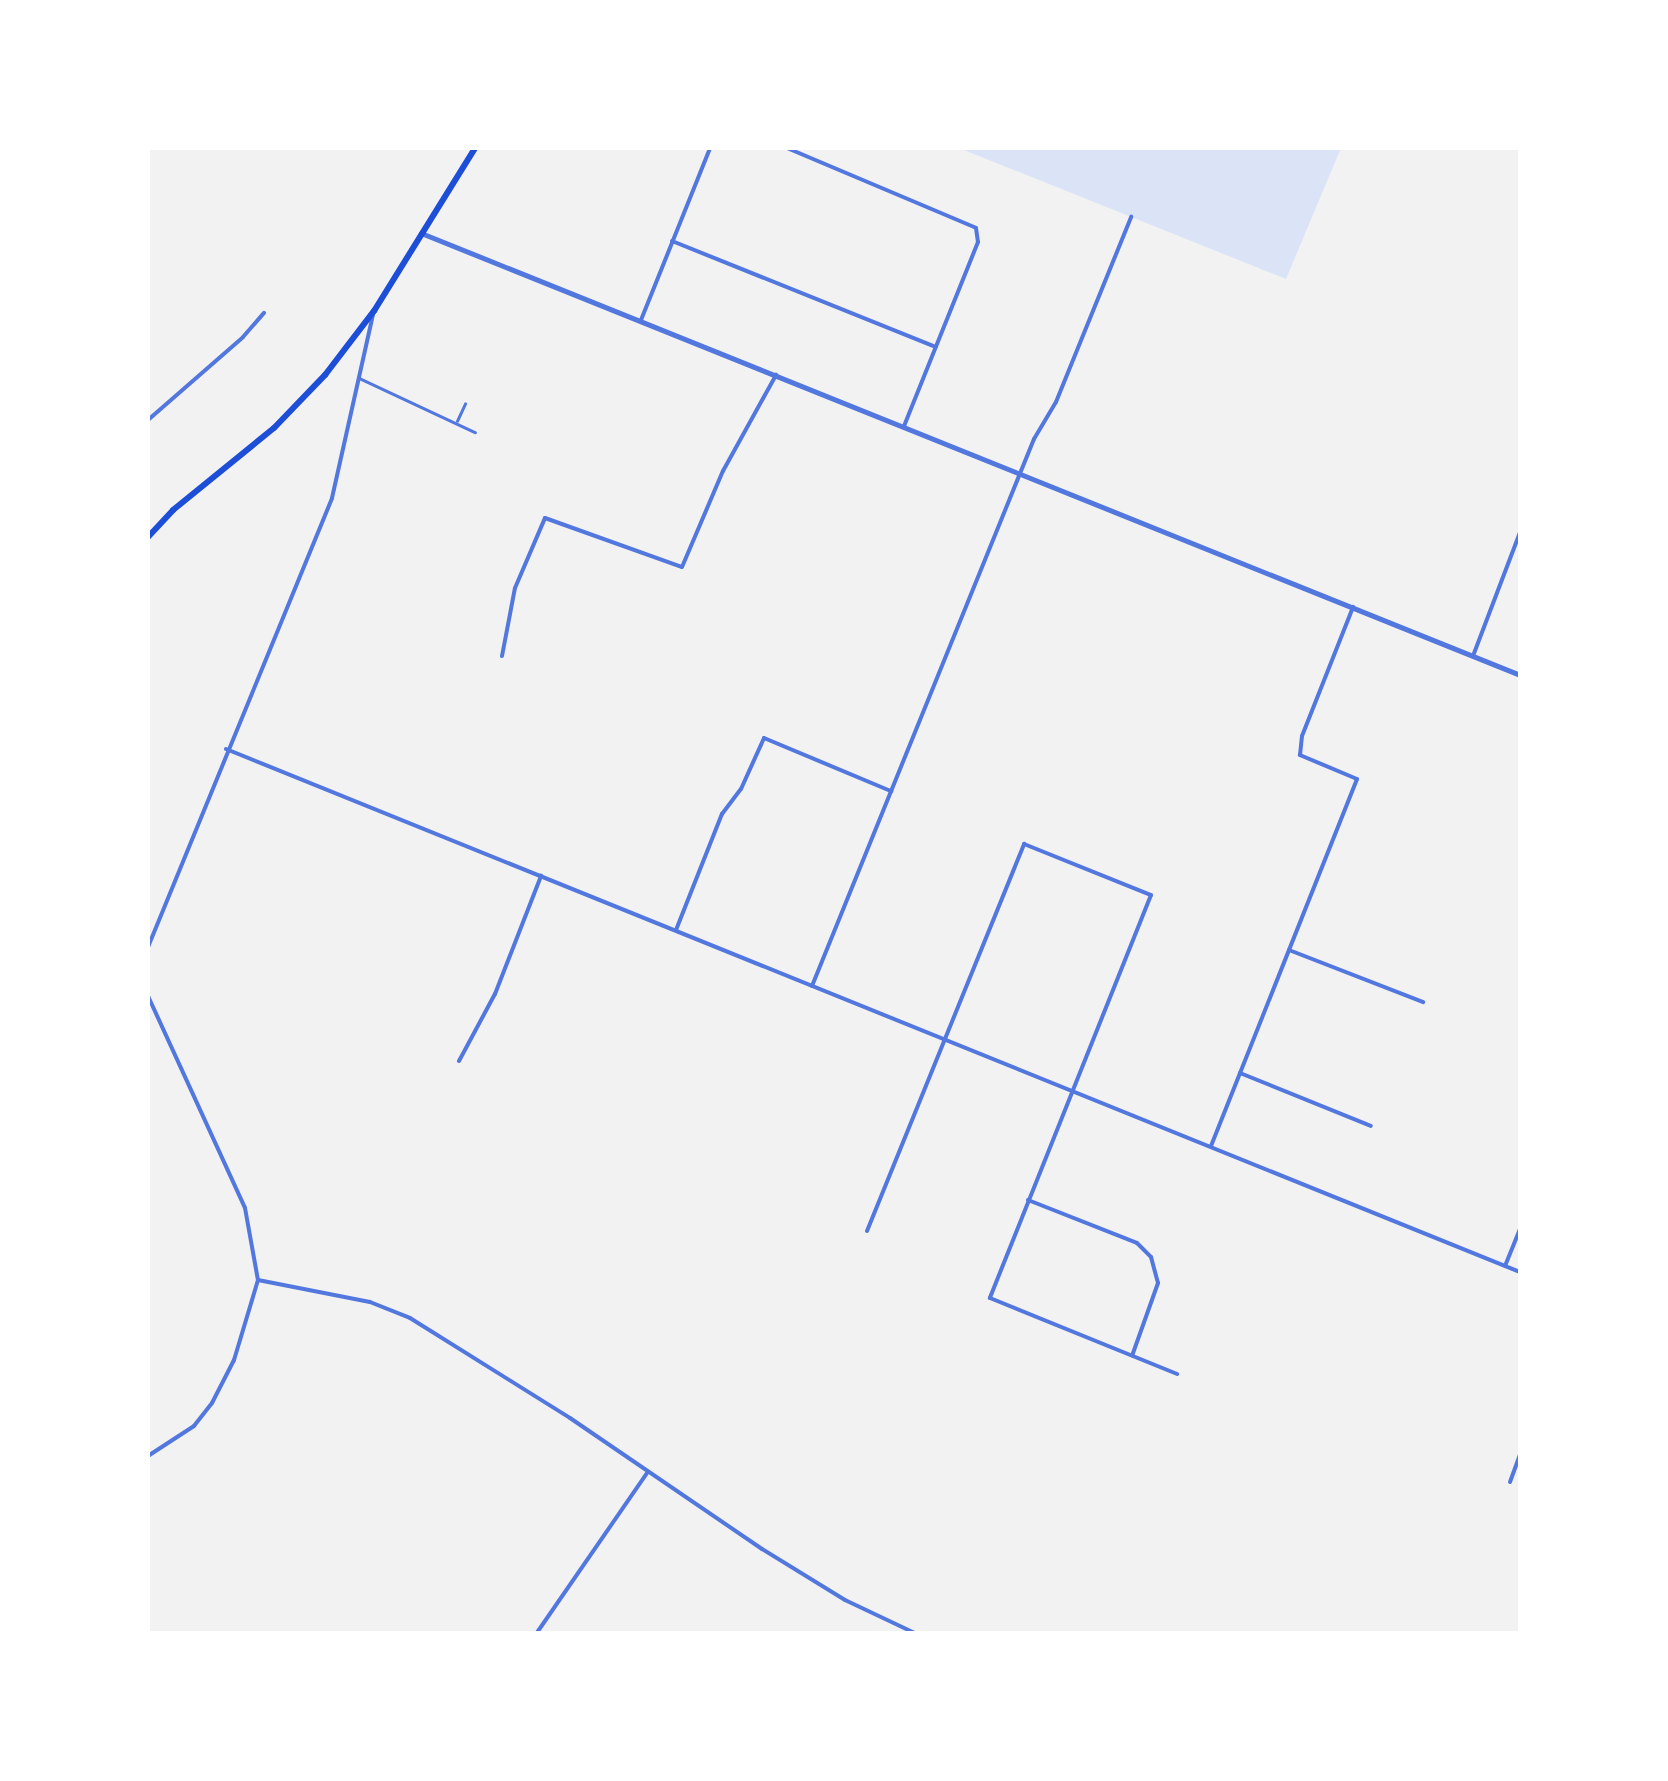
<!DOCTYPE html>
<html>
<head>
<meta charset="utf-8">
<style>
	body { margin:0 }
	#map { position:relative; width:1668px; height:1781px; overflow:hidden; background:#f2f2f2; font-family:"Titillium Web",sans-serif }
	div>[style] { position:absolute }
	.green>* { inset:0; background:#dbe4f7 }
	.service>* { height:2.5px; margin:-1.25px; padding:0 1.25px; transform-origin:1.25px; border-radius:1.25px; background:#5277de }
	.minor>* { height:4px; margin:-2px; padding:0 2px; transform-origin:2px; border-radius:2px; background:#5277de }
	.tertiary>* { height:5px; margin:-2.5px; padding:0 2.5px; transform-origin:2.5px; border-radius:2.5px; background:#5277de }
	.secondary>* { height:6px; margin:-3px; padding:0 3px; transform-origin:3px; border-radius:3px; background:#1d4ed8 }
	span { translate:-50% -50%; white-space:nowrap; text-align:center; line-height:1.15; -webkit-text-stroke:9px #fff; paint-order:stroke }
	.frame { position:absolute; inset:0; border:150px solid #fff; pointer-events:none }
</style>
</head>
<body>
<div id="map">
	<div class="green">
		<i style="clip-path:polygon(959px 148px,1341px 148px,1286px 279px)"></i>
	</div>
	<div class="service">
		<i style="left:359px;top:378px;width:128px;rotate:25deg"></i>
		<i style="left:457px;top:421px;width:19px;rotate:-65deg"></i>
	</div>
	<div class="minor">
		<i style="left:787px;top:148px;width:205px;rotate:22.9deg"></i>
		<i style="left:976px;top:228px;width:14px;rotate:82deg"></i>
		<i style="left:978px;top:242px;width:198px;rotate:111.9deg"></i>
		<i style="left:672px;top:241px;width:284px;rotate:21.9deg"></i>
		<i style="left:641px;top:320px;width:185px;rotate:-68.1deg"></i>
		<i style="left:148px;top:420px;width:126px;rotate:-41.1deg"></i>
		<i style="left:243px;top:337px;width:32px;rotate:-49deg"></i>
		<i style="left:502px;top:656px;width:69px;rotate:-79.2deg"></i>
		<i style="left:515px;top:588px;width:76px;rotate:-66.8deg"></i>
		<i style="left:545px;top:518px;width:145px;rotate:19.7deg"></i>
		<i style="left:682px;top:567px;width:104px;rotate:-66.9deg"></i>
		<i style="left:723px;top:471px;width:110px;rotate:-61.1deg"></i>
		<i style="left:1473px;top:656px;width:133px;rotate:-69.2deg"></i>
		<i style="left:226px;top:749px;width:1396px;rotate:22.01deg"></i>
		<i style="left:676px;top:930px;width:125px;rotate:-68.4deg"></i>
		<i style="left:722px;top:814px;width:31px;rotate:-53deg"></i>
		<i style="left:741px;top:789px;width:56px;rotate:-65.7deg"></i>
		<i style="left:764px;top:738px;width:138px;rotate:22.7deg"></i>
		<i style="left:148px;top:947px;width:485px;rotate:-67.7deg"></i>
		<i style="left:332px;top:498px;width:188px;rotate:-77.4deg"></i>
		<i style="left:1289px;top:950px;width:144px;rotate:21.2deg"></i>
		<i style="left:812px;top:986px;width:590px;rotate:-67.91deg"></i>
		<i style="left:1034px;top:439px;width:43px;rotate:-59.3deg"></i>
		<i style="left:1056px;top:402px;width:200px;rotate:-67.9deg"></i>
		<i style="left:148px;top:996px;width:233px;rotate:65.4deg"></i>
		<i style="left:245px;top:1208px;width:73px;rotate:79.8deg"></i>
		<i style="left:258px;top:1280px;width:84px;rotate:106.7deg"></i>
		<i style="left:234px;top:1360px;width:48px;rotate:117.1deg"></i>
		<i style="left:212px;top:1403px;width:29px;rotate:128deg"></i>
		<i style="left:194px;top:1426px;width:55px;rotate:146.9deg"></i>
		<i style="left:459px;top:1061px;width:76px;rotate:-61.8deg"></i>
		<i style="left:495px;top:994px;width:127px;rotate:-68.7deg"></i>
		<i style="left:1240px;top:1073px;width:141px;rotate:22deg"></i>
		<i style="left:1211px;top:1146px;width:395px;rotate:-68.3deg"></i>
		<i style="left:1357px;top:779px;width:62px;rotate:-157.2deg"></i>
		<i style="left:1300px;top:755px;width:19px;rotate:-84deg"></i>
		<i style="left:1302px;top:736px;width:139px;rotate:-68.4deg"></i>
		<i style="left:1028px;top:1200px;width:117px;rotate:21.5deg"></i>
		<i style="left:1137px;top:1243px;width:20px;rotate:45deg"></i>
		<i style="left:1151px;top:1257px;width:27px;rotate:75deg"></i>
		<i style="left:1158px;top:1283px;width:77px;rotate:109.6deg"></i>
		<i style="left:867px;top:1231px;width:418px;rotate:-67.9deg"></i>
		<i style="left:1024px;top:844px;width:137px;rotate:21.9deg"></i>
		<i style="left:1151px;top:895px;width:434px;rotate:111.8deg"></i>
		<i style="left:990px;top:1298px;width:202px;rotate:22.1deg"></i>
		<i style="left:1505px;top:1266px;width:40px;rotate:-68deg"></i>
		<i style="left:258px;top:1280px;width:114px;rotate:11.1deg"></i>
		<i style="left:370px;top:1302px;width:43px;rotate:21.8deg"></i>
		<i style="left:410px;top:1318px;width:189px;rotate:32deg"></i>
		<i style="left:570px;top:1418px;width:232px;rotate:34.3deg"></i>
		<i style="left:762px;top:1549px;width:97px;rotate:31.6deg"></i>
		<i style="left:845px;top:1600px;width:80px;rotate:25.3deg"></i>
		<i style="left:1510px;top:1482px;width:29px;rotate:-70deg"></i>
		<i style="left:536px;top:1634px;width:196px;rotate:-55.4deg"></i>
	</div>
	<div class="tertiary">
		<i style="left:421px;top:233px;width:1185px;rotate:21.91deg"></i>
	</div>
	<div class="secondary">
		<i style="left:148px;top:537px;width:37px;rotate:-47deg"></i>
		<i style="left:173px;top:510px;width:130px;rotate:-39.1deg"></i>
		<i style="left:274px;top:428px;width:74px;rotate:-46.1deg"></i>
		<i style="left:325px;top:375px;width:81px;rotate:-52.6deg"></i>
		<i style="left:374px;top:311px;width:192px;rotate:-58.2deg"></i>
	</div>
	<div class="frame"></div>
</div>
</body>
</html>
